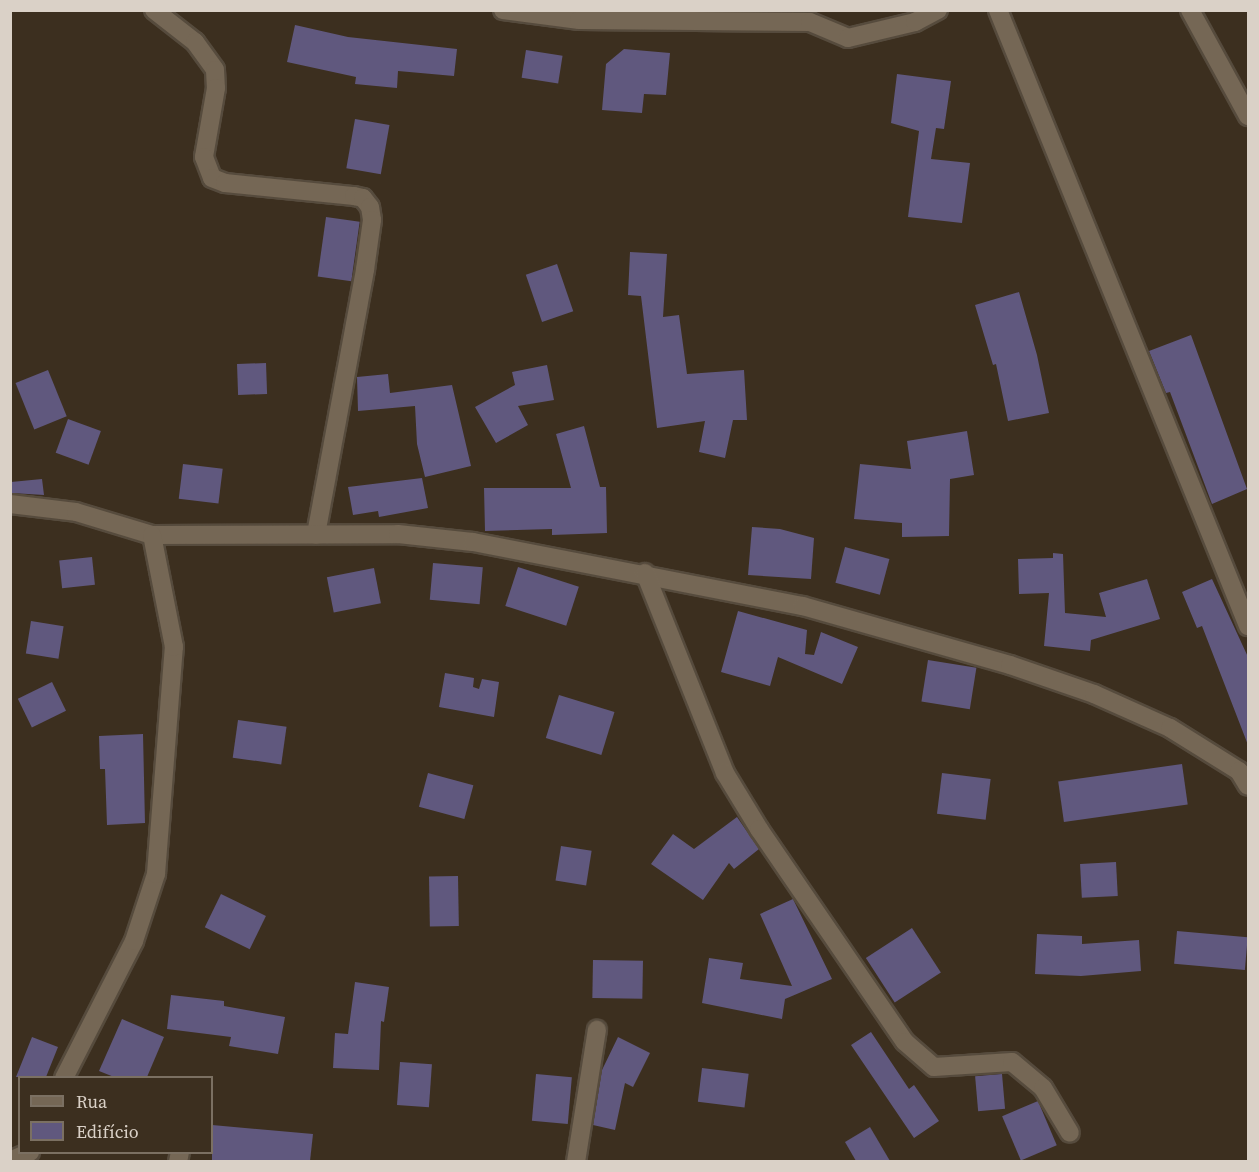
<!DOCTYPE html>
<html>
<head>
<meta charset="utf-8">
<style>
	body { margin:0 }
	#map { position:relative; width:1259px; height:1172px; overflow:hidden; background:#3c2f1f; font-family:"Source Serif 4",serif }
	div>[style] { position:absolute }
	.building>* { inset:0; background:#60587e; transform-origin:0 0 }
	.roads { filter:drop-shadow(2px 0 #564b3d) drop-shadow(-2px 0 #564b3d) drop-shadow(0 2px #564b3d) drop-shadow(0 -2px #564b3d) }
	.street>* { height:18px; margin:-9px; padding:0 9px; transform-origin:9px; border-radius:9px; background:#756755 }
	span { translate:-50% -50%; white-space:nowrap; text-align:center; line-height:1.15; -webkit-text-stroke:4.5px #3c2f1f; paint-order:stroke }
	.frame { position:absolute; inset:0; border:12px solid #dad1c7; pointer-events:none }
	.legend { position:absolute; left:18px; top:1076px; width:195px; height:78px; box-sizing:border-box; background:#3c2f1f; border:2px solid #7b7062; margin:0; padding:8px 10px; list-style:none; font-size:18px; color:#dad1c7 }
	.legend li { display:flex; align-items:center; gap:12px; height:30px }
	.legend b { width:30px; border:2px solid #7b7062 }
</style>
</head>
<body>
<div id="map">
	<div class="building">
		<i style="clip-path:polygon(295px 25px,348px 37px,457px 49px,454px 76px,398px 71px,397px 88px,355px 84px,356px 77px,287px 62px)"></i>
		<i style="clip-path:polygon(624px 49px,670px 53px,666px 95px,644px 94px,642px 113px,602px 110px,606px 64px)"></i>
		<i style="left:526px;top:50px;width:37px;height:28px;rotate:9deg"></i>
		<i style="clip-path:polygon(897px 74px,951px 81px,944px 129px,936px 128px,931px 159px,970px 163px,962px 223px,908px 217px,919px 131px,891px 123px)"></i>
		<i style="left:355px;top:119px;width:35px;height:50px;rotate:10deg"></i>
		<i style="left:326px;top:217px;width:34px;height:60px;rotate:8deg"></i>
		<i style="clip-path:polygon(630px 252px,667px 254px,663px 317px,679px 315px,687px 374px,744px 370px,747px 420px,733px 420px,725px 458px,699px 452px,705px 421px,657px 428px,641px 296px,628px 295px)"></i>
		<i style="left:557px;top:264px;width:50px;height:33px;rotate:71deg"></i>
		<i style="clip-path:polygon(1019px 292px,1037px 355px,1049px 413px,1008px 421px,996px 364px,993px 365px,975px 305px)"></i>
		<i style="clip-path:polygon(1191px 335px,1247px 489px,1212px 504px,1170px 392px,1166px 393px,1149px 351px)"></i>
		<i style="left:266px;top:363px;width:31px;height:29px;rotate:88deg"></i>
		<i style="clip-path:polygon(547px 365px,554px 400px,518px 406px,528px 425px,496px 443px,475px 407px,515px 385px,512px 372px)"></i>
		<i style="left:48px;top:370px;width:50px;height:35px;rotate:68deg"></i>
		<i style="clip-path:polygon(388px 374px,390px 393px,452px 385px,471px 466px,425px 477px,417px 444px,415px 406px,358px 411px,357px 377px)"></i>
		<i style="left:68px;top:419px;width:35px;height:36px;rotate:20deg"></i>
		<i style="clip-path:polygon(584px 426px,600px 487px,606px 487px,607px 533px,552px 535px,552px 529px,485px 531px,484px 488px,571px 488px,556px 434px)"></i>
		<i style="clip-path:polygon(967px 431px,974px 475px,950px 479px,949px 536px,902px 537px,902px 523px,854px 519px,860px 464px,911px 469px,907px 441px)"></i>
		<i style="left:183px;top:464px;width:40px;height:35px;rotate:7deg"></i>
		<i style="clip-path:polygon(422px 478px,428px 508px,379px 517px,378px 511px,353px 515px,348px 487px)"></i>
		<i style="clip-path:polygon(42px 479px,44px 495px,12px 493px,11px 482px)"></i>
		<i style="clip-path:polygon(752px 527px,780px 529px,814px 538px,811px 579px,748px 575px)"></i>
		<i style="left:845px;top:547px;width:46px;height:37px;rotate:15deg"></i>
		<i style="clip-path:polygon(1053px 553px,1063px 554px,1065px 613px,1106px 617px,1099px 593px,1147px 579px,1160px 619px,1091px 640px,1090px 651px,1044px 646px,1049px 593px,1019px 594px,1018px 559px,1053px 558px)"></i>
		<i style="left:92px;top:557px;width:28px;height:33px;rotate:84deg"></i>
		<i style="left:433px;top:563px;width:50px;height:37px;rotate:5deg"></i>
		<i style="left:518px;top:567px;width:64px;height:41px;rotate:18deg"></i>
		<i style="left:374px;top:568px;width:36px;height:48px;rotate:79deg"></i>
		<i style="clip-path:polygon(1212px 579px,1248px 657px,1248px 745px,1202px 626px,1197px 628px,1182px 592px)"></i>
		<i style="clip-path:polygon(738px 611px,807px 630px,805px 654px,814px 655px,821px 632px,858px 647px,842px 684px,778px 657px,770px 686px,721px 672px)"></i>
		<i style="left:31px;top:621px;width:33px;height:33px;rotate:9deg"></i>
		<i style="left:928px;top:660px;width:49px;height:42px;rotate:9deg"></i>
		<i style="clip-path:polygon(445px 673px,474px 678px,473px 687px,479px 689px,482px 679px,499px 682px,494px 717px,439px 707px)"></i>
		<i style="left:52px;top:682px;width:32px;height:38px;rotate:64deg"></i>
		<i style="left:559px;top:695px;width:58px;height:45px;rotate:17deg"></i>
		<i style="left:238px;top:720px;width:49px;height:38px;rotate:8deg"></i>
		<i style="clip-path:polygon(143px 734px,145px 823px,107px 825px,105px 769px,100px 769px,99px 736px)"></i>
		<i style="left:1182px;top:764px;width:41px;height:125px;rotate:82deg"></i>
		<i style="left:428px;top:773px;width:47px;height:35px;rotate:15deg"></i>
		<i style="left:942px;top:773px;width:49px;height:41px;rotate:7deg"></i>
		<i style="clip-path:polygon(737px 817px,759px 849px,734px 869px,729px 863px,703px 900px,651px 864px,673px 834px,694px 849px)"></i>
		<i style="left:561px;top:846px;width:31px;height:35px;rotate:9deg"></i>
		<i style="left:1116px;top:862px;width:34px;height:36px;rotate:87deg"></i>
		<i style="left:458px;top:876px;width:50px;height:29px;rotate:89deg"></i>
		<i style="left:221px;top:894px;width:50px;height:37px;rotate:26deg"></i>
		<i style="clip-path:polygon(793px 899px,832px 979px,785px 999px,782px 1019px,702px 1003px,709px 958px,743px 963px,740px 979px,792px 986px,760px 914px)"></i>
		<i style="left:912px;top:928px;width:53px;height:55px;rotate:57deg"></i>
		<i style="left:1177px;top:931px;width:71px;height:33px;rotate:5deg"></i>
		<i style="clip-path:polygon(1037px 934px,1082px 936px,1082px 944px,1139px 940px,1141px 971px,1081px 976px,1035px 974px)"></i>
		<i style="left:593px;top:960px;width:50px;height:38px;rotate:1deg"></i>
		<i style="clip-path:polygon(355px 982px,389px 987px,384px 1022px,381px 1021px,379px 1070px,333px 1068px,335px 1033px,348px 1034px)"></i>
		<i style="clip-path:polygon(171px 995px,224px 1001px,224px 1006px,285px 1017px,278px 1054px,229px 1046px,231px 1037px,167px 1029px)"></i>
		<i style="clip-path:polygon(122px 1019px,164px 1037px,147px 1077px,114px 1077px,99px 1071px)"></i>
		<i style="clip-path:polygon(871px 1032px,909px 1089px,914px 1085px,939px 1121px,914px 1138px,851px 1045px)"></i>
		<i style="clip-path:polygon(32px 1037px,58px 1047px,46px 1077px,16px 1077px)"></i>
		<i style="clip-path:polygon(618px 1037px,650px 1053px,633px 1087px,625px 1083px,615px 1130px,593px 1125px,602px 1070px)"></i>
		<i style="left:400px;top:1062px;width:32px;height:43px;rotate:4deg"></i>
		<i style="left:702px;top:1068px;width:47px;height:34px;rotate:7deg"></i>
		<i style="left:536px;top:1074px;width:36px;height:47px;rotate:5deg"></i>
		<i style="left:1002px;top:1074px;width:35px;height:27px;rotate:85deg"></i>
		<i style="left:1038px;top:1101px;width:48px;height:39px;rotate:67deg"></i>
		<i style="clip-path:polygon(212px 1125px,313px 1134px,310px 1161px,212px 1161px)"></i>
		<i style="clip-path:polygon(870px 1127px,890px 1161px,856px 1161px,845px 1142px)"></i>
	</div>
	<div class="roads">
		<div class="street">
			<i style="left:154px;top:10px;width:52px;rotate:38deg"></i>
			<i style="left:195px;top:42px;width:34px;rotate:54deg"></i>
			<i style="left:215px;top:70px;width:18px;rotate:87deg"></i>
			<i style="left:216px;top:88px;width:70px;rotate:99.9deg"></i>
			<i style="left:204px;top:157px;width:22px;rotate:69deg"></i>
			<i style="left:212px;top:178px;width:14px;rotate:21deg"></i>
			<i style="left:225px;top:183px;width:130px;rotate:5.8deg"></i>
			<i style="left:354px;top:196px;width:9px;rotate:13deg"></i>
			<i style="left:363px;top:198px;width:11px;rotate:52deg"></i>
			<i style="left:370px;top:207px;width:13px;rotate:81deg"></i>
			<i style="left:372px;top:220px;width:50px;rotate:98deg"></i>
			<i style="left:365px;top:270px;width:269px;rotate:100.5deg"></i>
			<i style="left:503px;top:10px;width:77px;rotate:7.5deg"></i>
			<i style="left:579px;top:20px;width:231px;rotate:0.5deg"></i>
			<i style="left:810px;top:22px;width:41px;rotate:22.8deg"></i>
			<i style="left:848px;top:38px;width:69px;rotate:-13.4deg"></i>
			<i style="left:915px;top:22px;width:26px;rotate:-28deg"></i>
			<i style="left:998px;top:10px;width:665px;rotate:67.91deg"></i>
			<i style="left:1190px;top:10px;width:121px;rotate:61.3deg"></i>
			<i style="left:10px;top:504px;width:66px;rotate:6.9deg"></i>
			<i style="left:76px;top:512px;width:79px;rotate:16.8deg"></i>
			<i style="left:152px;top:535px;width:246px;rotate:-0.2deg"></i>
			<i style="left:398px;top:534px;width:75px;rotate:6.1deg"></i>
			<i style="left:473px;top:542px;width:336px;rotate:11deg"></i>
			<i style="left:803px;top:606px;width:215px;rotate:15.9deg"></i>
			<i style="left:1010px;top:665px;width:89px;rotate:19deg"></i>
			<i style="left:1094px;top:694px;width:83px;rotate:24.1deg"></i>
			<i style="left:1170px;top:728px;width:81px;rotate:31.9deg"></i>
			<i style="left:1239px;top:771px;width:17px;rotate:59deg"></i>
			<i style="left:645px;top:573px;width:215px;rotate:68.2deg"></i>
			<i style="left:725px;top:773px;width:66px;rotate:58.7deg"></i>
			<i style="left:759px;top:829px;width:258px;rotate:55.6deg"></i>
			<i style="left:905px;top:1042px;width:38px;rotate:41deg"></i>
			<i style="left:934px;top:1067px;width:78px;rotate:-3.7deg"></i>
			<i style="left:1012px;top:1062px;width:40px;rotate:40deg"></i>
			<i style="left:1043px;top:1088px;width:52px;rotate:59deg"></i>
			<i style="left:64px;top:1078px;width:154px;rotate:-62.9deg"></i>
			<i style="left:134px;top:941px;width:71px;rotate:-71.8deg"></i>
			<i style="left:156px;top:874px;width:228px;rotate:-85.5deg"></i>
			<i style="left:174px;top:647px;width:114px;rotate:-101.1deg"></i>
			<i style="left:10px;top:1161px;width:22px;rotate:-24deg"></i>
			<i style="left:178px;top:1162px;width:10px;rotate:-79deg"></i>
			<i style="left:576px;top:1162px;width:134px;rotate:-81deg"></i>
		</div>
	</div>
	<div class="frame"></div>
	<ul class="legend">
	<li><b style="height:8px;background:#756755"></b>Rua</li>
	<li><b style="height:16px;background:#60587e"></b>Edifício</li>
	</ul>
</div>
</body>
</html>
